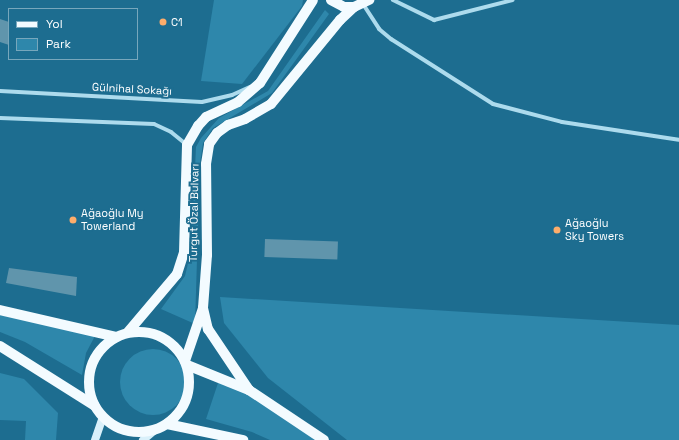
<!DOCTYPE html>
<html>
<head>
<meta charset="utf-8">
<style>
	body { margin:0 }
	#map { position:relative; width:679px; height:440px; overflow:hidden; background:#1d6d90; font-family:"Space Grotesk",sans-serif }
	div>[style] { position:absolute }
	.green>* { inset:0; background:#2e87ab }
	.round { border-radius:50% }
	.water>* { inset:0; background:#6095ac; transform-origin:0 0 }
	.minor>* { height:4px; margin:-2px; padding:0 2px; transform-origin:2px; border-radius:2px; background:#addbed }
	.secondary>* { height:8px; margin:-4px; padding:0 4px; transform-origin:4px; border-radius:4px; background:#d9f0fa }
	.primary>* { height:10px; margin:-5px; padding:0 5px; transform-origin:5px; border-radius:5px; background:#f3fbff }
	.primary>.ring { margin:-5px; padding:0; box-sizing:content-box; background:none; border:10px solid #f3fbff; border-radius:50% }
	.dots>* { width:11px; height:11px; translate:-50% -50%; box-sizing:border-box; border:2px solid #1d6d90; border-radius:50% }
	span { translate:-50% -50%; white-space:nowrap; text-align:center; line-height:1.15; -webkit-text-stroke:4px #1d6d90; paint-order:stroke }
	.poi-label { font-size:11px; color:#fff }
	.left { translate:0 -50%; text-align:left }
	.street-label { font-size:11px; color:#fff }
	.legend { position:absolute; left:8px; top:8px; width:130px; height:52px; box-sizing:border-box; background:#1d6d90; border:1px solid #77a7bc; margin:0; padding:5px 7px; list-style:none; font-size:12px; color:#fff }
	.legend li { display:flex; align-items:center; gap:8px; height:20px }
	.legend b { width:20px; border:1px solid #77a7bc }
</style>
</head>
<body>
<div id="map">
	<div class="green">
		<i style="clip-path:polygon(214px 0,303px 0,302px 6px,242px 84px,201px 81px)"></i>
		<i style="clip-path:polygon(325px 10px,329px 14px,272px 93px,213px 128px,203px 143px,200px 163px,195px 324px,161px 309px,185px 276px,191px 251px,196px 147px,201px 138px,219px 118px,268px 91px)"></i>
		<i style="clip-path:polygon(220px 297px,679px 325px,679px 440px,347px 440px,268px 378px,224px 323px)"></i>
		<i style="clip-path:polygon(0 315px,96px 334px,86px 353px,82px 375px,25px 342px,0 332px)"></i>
		<i class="round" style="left:120px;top:349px;width:66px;height:66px"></i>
		<i style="clip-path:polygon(0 373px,24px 379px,58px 413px,56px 440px,25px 440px,26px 421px,0 420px)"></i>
		<i style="clip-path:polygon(219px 380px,273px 407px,319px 440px,270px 440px,252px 432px,206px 419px)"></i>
	</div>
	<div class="water">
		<i style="clip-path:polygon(0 19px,9px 22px,9px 45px,0 42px)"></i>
		<i style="left:265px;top:239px;width:73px;height:18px;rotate:2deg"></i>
		<i style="clip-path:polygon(9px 268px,77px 277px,76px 296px,6px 283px)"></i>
	</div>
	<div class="minor">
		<i style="left:393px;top:0;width:46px;rotate:26deg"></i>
		<i style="left:434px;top:20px;width:81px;rotate:-14.2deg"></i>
		<i style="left:363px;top:4px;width:30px;rotate:57deg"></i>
		<i style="left:379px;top:29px;width:16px;rotate:40deg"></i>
		<i style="left:391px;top:39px;width:121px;rotate:32.5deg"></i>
		<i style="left:493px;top:104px;width:71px;rotate:14.6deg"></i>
		<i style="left:562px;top:122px;width:118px;rotate:8.7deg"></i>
		<i style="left:0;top:91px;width:202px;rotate:3.1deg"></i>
		<i style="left:202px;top:102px;width:31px;rotate:-13deg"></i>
		<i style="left:232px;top:95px;width:20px;rotate:-24deg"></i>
		<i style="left:0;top:118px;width:154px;rotate:2.2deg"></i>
		<i style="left:154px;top:124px;width:19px;rotate:25deg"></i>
		<i style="left:171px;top:132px;width:21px;rotate:39deg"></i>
	</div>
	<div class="secondary">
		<i style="left:95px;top:440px;width:24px;rotate:-71deg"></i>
		<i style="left:143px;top:440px;width:16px;rotate:-40deg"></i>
	</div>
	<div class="primary">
		<i style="left:331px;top:0;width:15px;rotate:28deg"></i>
		<i style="left:344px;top:7px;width:10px"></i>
		<i style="left:354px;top:7px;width:17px;rotate:-25deg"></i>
		<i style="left:203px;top:308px;width:22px;rotate:77deg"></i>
		<i style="left:208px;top:329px;width:73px;rotate:56.1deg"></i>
		<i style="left:0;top:310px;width:119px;rotate:13.1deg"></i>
		<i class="ring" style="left:89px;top:332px;width:90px;height:90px"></i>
		<i style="left:128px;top:332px;width:76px;rotate:-49.8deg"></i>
		<i style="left:177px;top:274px;width:22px;rotate:-72deg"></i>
		<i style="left:184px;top:253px;width:108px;rotate:-88.4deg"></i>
		<i style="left:187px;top:145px;width:22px;rotate:-60deg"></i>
		<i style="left:198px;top:126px;width:12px;rotate:-48deg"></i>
		<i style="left:206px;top:117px;width:35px;rotate:-25deg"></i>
		<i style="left:238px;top:102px;width:29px;rotate:-41deg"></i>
		<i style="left:260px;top:83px;width:98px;rotate:-57.4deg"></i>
		<i style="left:0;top:346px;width:112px;rotate:32.3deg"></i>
		<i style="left:185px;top:361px;width:56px;rotate:-71.2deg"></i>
		<i style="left:203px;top:308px;width:53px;rotate:-85.7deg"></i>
		<i style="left:207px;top:255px;width:91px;rotate:-90.6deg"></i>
		<i style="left:206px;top:164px;width:20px;rotate:-81deg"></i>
		<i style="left:209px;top:144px;width:14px;rotate:-54deg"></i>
		<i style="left:217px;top:133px;width:14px;rotate:-36deg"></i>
		<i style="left:228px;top:125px;width:18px;rotate:-19deg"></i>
		<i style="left:245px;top:119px;width:30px;rotate:-30deg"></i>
		<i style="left:271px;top:104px;width:109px;rotate:-50.6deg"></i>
		<i style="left:340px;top:20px;width:19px;rotate:-43deg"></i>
		<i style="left:187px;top:365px;width:67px;rotate:22deg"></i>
		<i style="left:249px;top:390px;width:90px;rotate:33.7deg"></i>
		<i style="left:167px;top:424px;width:78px;rotate:11.9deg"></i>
	</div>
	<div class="dots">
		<i style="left:163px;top:22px;background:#fdad6b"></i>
		<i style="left:73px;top:220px;background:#fdad6b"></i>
		<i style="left:557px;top:230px;background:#fdad6b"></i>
	</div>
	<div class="poi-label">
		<span class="left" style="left:171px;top:22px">C1</span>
		<span class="left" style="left:81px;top:220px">Ağaoğlu My<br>Towerland</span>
		<span class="left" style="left:565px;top:230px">Ağaoğlu<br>Sky Towers</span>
	</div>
	<div class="street-label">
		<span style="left:132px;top:89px;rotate:3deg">Gülnihal Sokağı</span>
		<span style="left:194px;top:213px;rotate:-89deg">Turgut Özal Bulvarı</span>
	</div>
	<ul class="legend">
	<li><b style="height:5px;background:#f3fbff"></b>Yol</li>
	<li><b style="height:11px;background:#2e87ab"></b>Park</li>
	</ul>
</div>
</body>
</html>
